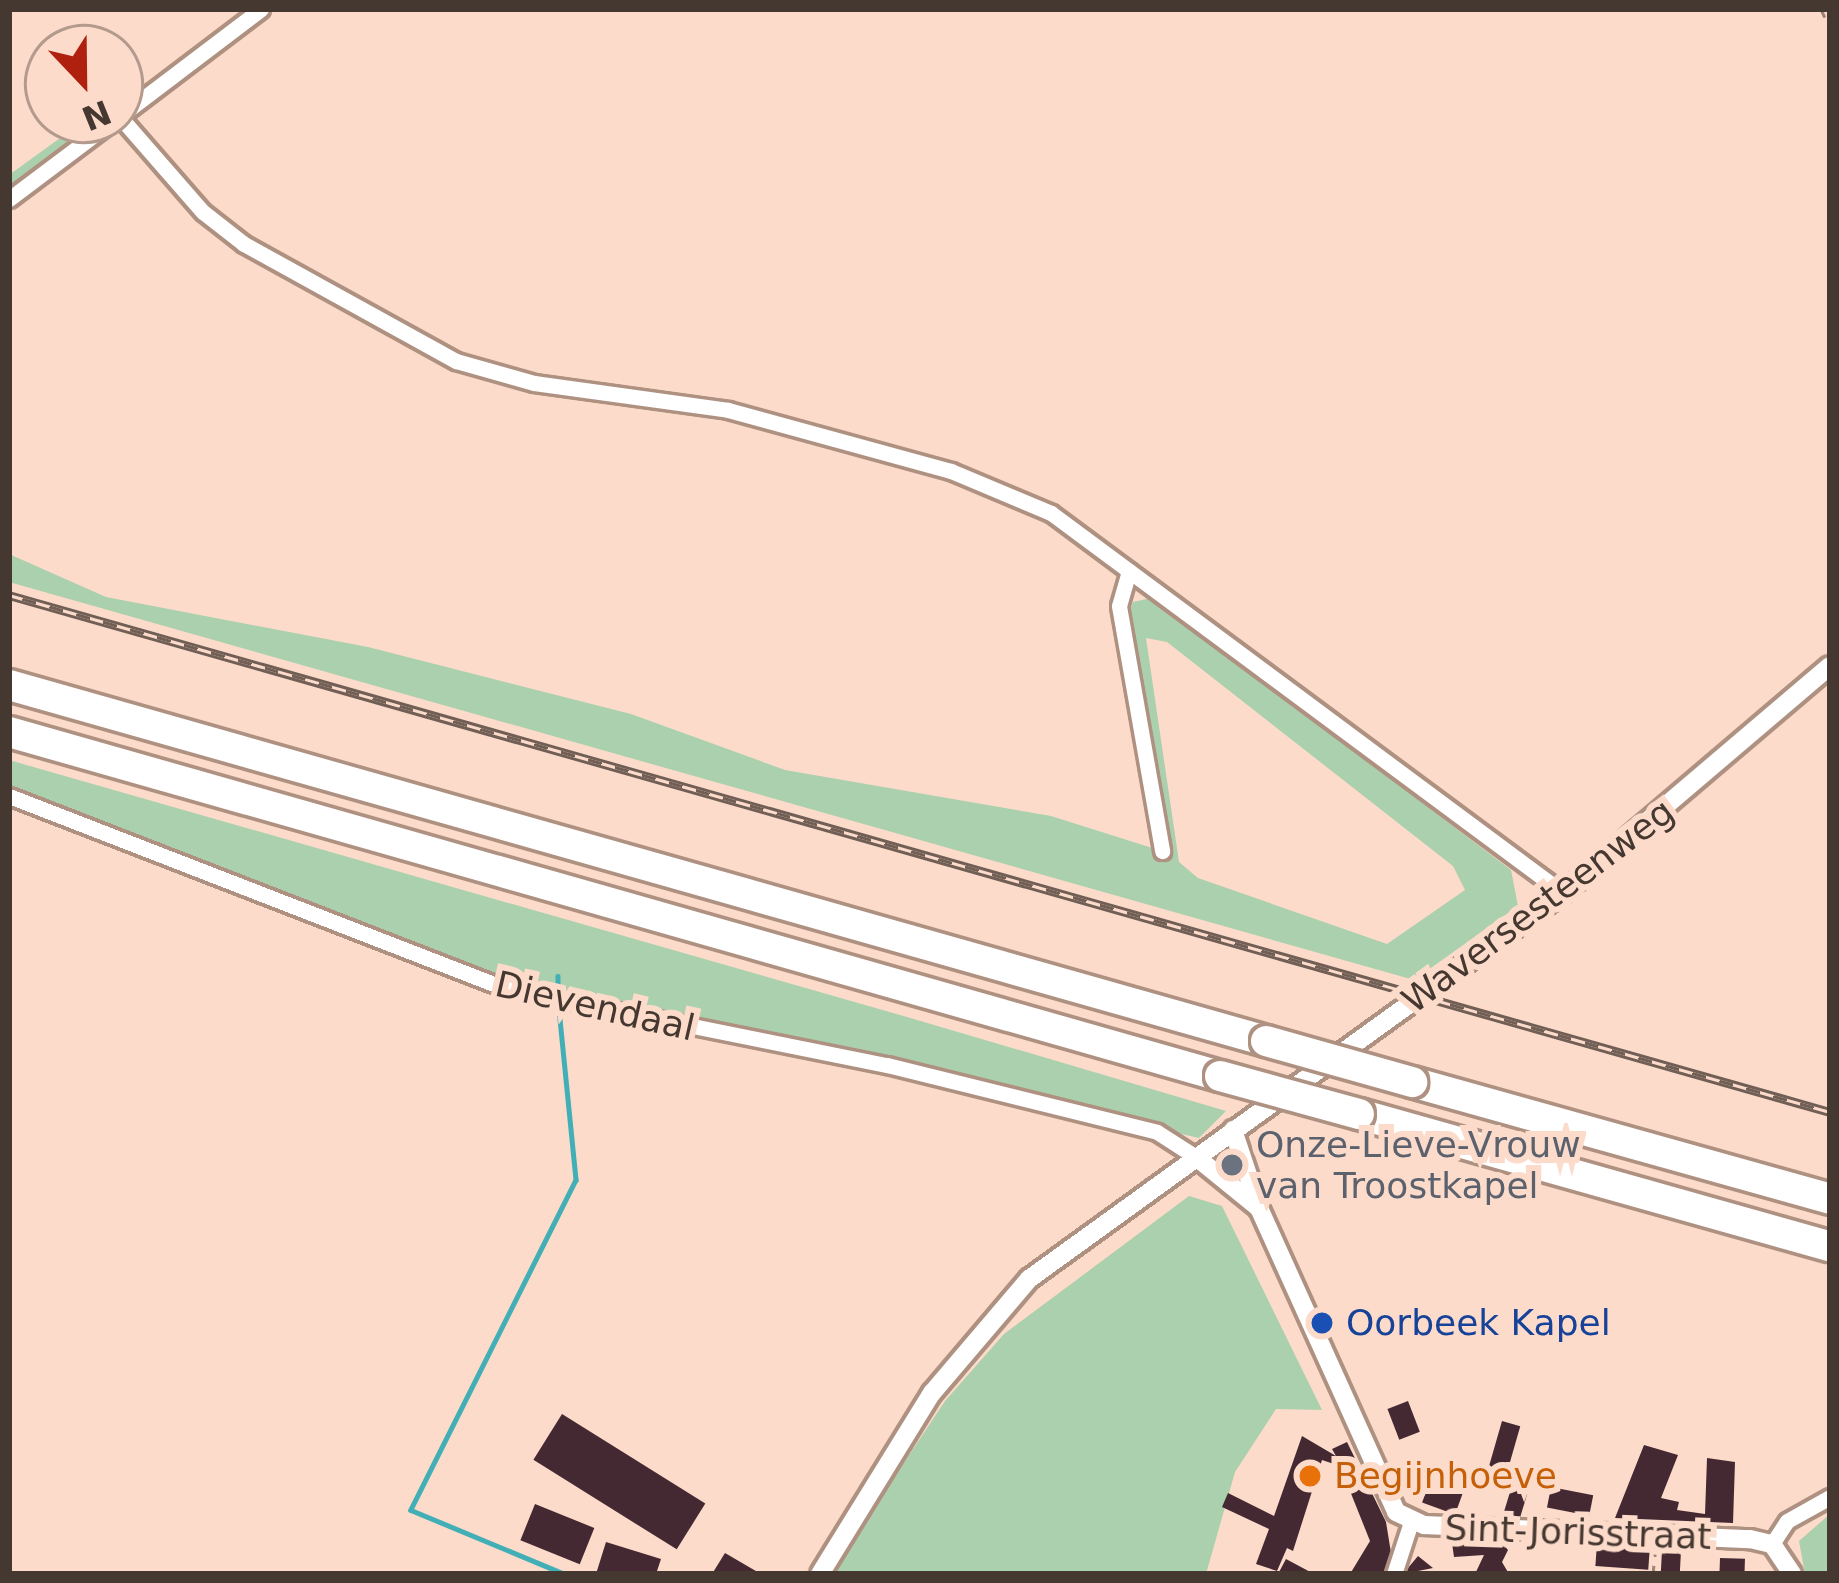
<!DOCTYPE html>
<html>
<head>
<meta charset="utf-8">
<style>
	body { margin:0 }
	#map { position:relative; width:1839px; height:1583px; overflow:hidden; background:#fcdbca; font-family:"DejaVu Sans",sans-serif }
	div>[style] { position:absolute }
	.green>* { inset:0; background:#abd0ad }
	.stream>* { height:4.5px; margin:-2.25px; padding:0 2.25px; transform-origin:2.25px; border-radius:2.25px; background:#42afb6 }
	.building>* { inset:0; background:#442933; transform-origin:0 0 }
	.path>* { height:3px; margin-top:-1.5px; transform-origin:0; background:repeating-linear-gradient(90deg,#9b8579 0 9px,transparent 0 18px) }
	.roads { filter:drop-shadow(3px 0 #af9181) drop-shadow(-3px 0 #af9181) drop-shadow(0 3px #af9181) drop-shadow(0 -3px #af9181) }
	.minor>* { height:15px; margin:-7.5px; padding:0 7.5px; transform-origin:7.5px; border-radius:7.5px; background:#fff }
	.tertiary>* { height:18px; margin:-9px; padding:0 9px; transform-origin:9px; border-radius:9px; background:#fff }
	.motorway>* { height:30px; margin:-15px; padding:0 15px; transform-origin:15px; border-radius:15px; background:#fff }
	.rail>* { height:9px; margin-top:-4.5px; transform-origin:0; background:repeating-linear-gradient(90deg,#fcdbca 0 14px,#715f56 0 28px); box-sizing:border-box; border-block:3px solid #715f56 }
	.bridges { filter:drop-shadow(3px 0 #af9181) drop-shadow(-3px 0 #af9181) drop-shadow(0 3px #af9181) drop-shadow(0 -3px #af9181) }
	.motorway-bridge>* { height:30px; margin:-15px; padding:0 15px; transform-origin:15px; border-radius:15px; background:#fff }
	.dots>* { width:33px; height:33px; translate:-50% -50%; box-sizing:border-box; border:6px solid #fcdbca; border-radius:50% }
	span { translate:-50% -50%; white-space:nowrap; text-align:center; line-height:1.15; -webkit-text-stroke:12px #fcdbca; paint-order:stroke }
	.street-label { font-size:36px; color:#453831 }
	.worship-label { font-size:36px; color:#5b616d }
	.left { translate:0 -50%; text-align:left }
	.transit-label { font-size:36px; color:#164399 }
	.food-label { font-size:36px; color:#c56008 }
	.frame { position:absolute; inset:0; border:12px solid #453831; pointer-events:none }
	.north { position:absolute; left:24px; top:24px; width:120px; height:120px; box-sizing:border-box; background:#fcdbca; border:3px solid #b39a8d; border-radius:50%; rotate:158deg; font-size:33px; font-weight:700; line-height:48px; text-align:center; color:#453831 }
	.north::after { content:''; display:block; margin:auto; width:42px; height:54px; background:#af200f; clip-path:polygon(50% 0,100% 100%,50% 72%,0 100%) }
</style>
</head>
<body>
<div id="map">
	<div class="green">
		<i style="clip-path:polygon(85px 120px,102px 120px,9px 190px,9px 175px)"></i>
		<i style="clip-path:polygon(evenodd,9px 554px,106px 597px,368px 647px,631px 714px,785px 770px,1051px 816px,1165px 852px,1127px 619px,1133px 602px,1151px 598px,1511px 870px,1518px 906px,1414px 980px,9px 582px,9px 554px,1146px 638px,1167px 642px,1453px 866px,1465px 890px,1387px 944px,1198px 878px,1179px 862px,1146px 638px)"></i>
		<i style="clip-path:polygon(9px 760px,907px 1017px,1226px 1111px,1199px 1138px,517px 983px,9px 791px)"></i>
		<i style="clip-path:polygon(1189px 1196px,1222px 1206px,1322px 1410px,1276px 1409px,1235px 1472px,1206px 1574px,830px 1574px,945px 1401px,1004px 1334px)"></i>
		<i style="clip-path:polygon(1830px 1514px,1830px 1574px,1805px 1574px,1799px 1541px)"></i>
	</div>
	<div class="stream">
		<i style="left:558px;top:976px;width:17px;rotate:90deg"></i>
		<i style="left:559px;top:1009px;width:172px;rotate:84.3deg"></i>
		<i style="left:576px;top:1180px;width:369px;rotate:116.6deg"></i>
		<i style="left:411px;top:1510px;width:167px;rotate:22.6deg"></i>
	</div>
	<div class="building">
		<i style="left:1408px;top:1401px;width:33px;height:22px;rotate:69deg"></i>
		<i style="left:562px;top:1414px;width:169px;height:54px;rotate:32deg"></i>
		<i style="left:1502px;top:1421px;width:19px;height:50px;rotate:16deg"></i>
		<i style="clip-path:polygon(1302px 1436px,1336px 1456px,1332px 1449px,1347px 1442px,1386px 1522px,1392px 1559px,1382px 1574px,1350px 1574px,1370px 1541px,1340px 1466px,1322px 1460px,1293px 1551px,1287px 1548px,1277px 1571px,1256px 1564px,1269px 1529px,1222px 1507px,1228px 1493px,1274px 1516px)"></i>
		<i style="clip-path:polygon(1644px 1445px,1678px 1455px,1661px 1498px,1679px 1502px,1677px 1510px,1705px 1514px,1707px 1458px,1735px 1462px,1733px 1523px,1615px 1518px)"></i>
		<i style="left:1431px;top:1478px;width:35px;height:26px;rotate:20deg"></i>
		<i style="left:1514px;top:1479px;width:17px;height:35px;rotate:17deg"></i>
		<i style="left:1551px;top:1487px;width:43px;height:21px;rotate:11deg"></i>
		<i style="left:535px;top:1504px;width:64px;height:39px;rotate:22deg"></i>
		<i style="clip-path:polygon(1495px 1535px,1508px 1550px,1502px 1562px,1509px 1574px,1475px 1574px,1484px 1555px,1454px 1557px,1452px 1543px)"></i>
		<i style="clip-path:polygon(606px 1542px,661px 1559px,656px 1574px,596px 1574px)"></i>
		<i style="left:1597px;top:1543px;width:53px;height:23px;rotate:4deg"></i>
		<i style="left:1662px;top:1550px;width:19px;height:24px;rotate:3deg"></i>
		<i style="clip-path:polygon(725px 1553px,761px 1574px,712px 1574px)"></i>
		<i style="clip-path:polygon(1418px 1556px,1433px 1568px,1403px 1574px)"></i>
		<i style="left:1720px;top:1558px;width:25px;height:16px;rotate:2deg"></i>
		<i style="clip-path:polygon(1286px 1559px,1314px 1574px,1278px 1574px)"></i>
	</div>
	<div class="path">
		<i style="left:1821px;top:9px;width:21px;rotate:65deg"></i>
		<i style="left:1653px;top:1574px;width:20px;rotate:-84deg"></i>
	</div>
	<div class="roads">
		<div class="minor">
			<i style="left:120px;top:116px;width:177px;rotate:-37.2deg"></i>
			<i style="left:120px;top:117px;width:126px;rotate:48.9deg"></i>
			<i style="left:203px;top:212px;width:52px;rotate:38deg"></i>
			<i style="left:244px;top:244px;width:242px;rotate:28.9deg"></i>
			<i style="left:456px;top:361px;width:81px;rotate:15.8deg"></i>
			<i style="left:534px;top:383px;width:196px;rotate:7.9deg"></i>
			<i style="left:728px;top:410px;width:231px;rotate:15.3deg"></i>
			<i style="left:951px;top:471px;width:108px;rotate:22.8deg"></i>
			<i style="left:1051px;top:513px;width:638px;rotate:36.58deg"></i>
			<i style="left:9px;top:199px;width:131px;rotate:-37deg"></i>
			<i style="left:1129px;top:571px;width:36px;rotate:106deg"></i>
			<i style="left:1119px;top:606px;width:249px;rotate:80deg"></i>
			<i style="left:9px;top:796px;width:531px;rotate:21.2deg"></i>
			<i style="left:504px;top:988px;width:391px;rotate:11.4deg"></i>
			<i style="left:887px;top:1065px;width:278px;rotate:13.9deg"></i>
			<i style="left:1157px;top:1132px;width:46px;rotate:32.7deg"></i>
			<i style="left:1772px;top:1544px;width:27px;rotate:-57deg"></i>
			<i style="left:1787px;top:1521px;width:49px;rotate:-29.2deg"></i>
			<i style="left:1394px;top:1574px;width:55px;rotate:-71.9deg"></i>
		</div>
		<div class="tertiary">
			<i style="left:1233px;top:1130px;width:82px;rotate:71.6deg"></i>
			<i style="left:1259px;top:1208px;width:333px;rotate:65.7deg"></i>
			<i style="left:1396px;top:1512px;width:31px;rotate:25deg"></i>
			<i style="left:1424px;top:1525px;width:326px;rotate:2.5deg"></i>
			<i style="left:1750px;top:1539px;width:23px;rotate:13deg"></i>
			<i style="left:1772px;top:1544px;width:36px;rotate:56deg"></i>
			<i style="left:1196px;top:1157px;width:81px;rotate:39deg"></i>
			<i style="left:820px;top:1574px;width:213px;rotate:-58.3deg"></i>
			<i style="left:932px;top:1393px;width:150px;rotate:-49.6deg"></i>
			<i style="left:1029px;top:1279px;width:659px;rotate:-35.86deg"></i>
			<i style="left:1563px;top:893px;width:350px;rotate:-40.4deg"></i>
		</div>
		<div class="motorway">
			<i style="left:9px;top:685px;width:1306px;rotate:15.81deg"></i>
			<i style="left:9px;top:732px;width:1259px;rotate:15.86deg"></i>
			<i style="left:1412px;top:1082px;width:434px;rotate:15.6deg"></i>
			<i style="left:1359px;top:1114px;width:489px;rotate:15.7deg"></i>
		</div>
	</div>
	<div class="rail">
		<i style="left:9px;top:595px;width:1893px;rotate:15.85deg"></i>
	</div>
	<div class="bridges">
		<div class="motorway-bridge">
			<i style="left:1266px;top:1041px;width:152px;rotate:15.7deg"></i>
			<i style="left:1220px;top:1076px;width:144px;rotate:15.3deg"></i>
		</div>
	</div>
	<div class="dots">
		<i style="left:1232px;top:1165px;background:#6b7280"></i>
		<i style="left:1322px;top:1323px;background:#1a4fb4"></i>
		<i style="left:1310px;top:1476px;background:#e8710a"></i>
	</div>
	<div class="street-label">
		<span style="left:1538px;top:906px;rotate:-37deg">Waversesteenweg</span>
		<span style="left:595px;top:1006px;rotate:13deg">Dievendaal</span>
		<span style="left:1578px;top:1532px;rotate:2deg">Sint-Jorisstraat</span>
	</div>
	<div class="worship-label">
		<span class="left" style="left:1256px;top:1165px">Onze-Lieve-Vrouw<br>van Troostkapel</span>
	</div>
	<div class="transit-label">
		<span class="left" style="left:1346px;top:1323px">Oorbeek Kapel</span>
	</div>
	<div class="food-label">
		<span class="left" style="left:1334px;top:1476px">Begijnhoeve</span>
	</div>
	<div class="frame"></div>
	<div class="north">N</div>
</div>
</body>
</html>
